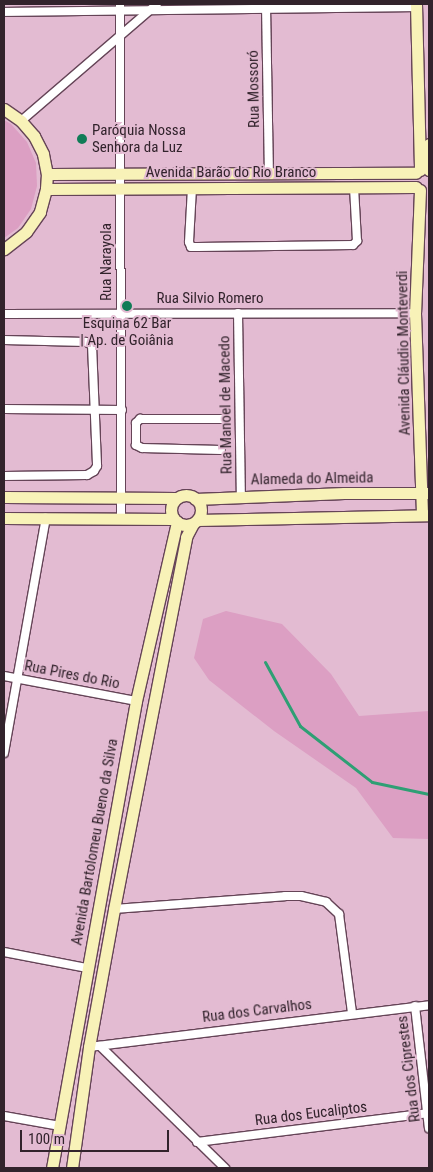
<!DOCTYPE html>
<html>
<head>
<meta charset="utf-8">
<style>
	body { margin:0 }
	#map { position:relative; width:433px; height:1172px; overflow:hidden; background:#e3bbd2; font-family:"Roboto Condensed",sans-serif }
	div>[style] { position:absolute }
	.green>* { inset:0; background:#dc9fc3 }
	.stream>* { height:3px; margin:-1.5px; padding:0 1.5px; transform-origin:1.5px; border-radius:1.5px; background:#2e9f74 }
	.roads { filter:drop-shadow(1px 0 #654457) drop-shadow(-1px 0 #654457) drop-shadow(0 1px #654457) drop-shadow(0 -1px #654457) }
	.street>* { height:8px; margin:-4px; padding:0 4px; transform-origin:4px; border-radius:4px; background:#fff }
	.secondary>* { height:11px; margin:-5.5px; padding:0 5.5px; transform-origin:5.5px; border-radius:5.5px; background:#f8f2b8 }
	.secondary>.ring { margin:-5.5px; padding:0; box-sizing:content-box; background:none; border:11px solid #f8f2b8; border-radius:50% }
	.dots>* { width:14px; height:14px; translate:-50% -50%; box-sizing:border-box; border:2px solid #e3bbd2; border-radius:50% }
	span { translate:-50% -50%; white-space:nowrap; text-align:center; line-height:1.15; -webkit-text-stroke:4px #e3bbd2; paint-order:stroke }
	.street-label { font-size:15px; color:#32232c }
	.poi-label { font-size:15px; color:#32232c }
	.left { translate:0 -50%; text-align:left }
	.frame { position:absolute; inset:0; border:5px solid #32232c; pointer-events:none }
	.scale { position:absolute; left:20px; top:1130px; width:149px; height:22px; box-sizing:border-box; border:2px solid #32232c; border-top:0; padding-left:6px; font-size:15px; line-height:18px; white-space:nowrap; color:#32232c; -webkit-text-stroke:4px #e3bbd2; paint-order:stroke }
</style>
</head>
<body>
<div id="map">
	<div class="green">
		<i style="clip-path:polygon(4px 120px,11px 124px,27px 142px,36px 163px,37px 186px,31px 209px,18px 228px,4px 238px)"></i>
		<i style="clip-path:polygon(226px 611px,282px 624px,331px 674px,359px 716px,429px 711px,429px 839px,393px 838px,356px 788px,274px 731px,209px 680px,194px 658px,203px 619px)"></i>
	</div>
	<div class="stream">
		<i style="left:265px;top:662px;width:73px;rotate:61.3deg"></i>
		<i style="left:300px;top:726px;width:91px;rotate:37.9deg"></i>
		<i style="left:372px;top:782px;width:58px;rotate:11.9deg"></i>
	</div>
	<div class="roads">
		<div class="street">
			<i style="left:120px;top:4px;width:515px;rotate:89.89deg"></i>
			<i style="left:266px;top:5px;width:168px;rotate:89deg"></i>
			<i style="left:4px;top:12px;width:412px;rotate:-0.7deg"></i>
			<i style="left:21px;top:121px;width:179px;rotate:-40.7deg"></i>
			<i style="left:192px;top:188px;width:54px;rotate:93.2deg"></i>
			<i style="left:189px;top:242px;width:5px;rotate:68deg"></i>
			<i style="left:191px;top:247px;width:6px"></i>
			<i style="left:197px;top:247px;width:156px;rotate:-0.7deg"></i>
			<i style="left:353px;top:245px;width:6px;rotate:-45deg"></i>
			<i style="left:357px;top:241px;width:54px;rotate:-93.2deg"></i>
			<i style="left:238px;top:313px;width:183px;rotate:89.1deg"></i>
			<i style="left:4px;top:314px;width:411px;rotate:-0.1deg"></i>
			<i style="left:4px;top:340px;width:82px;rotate:1.4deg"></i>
			<i style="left:86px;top:342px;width:7px;rotate:27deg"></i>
			<i style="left:92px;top:345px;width:121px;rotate:87.6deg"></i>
			<i style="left:97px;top:466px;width:6px;rotate:121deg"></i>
			<i style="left:94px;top:471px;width:8px;rotate:150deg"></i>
			<i style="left:87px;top:475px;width:83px;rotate:179.3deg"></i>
			<i style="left:4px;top:409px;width:118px;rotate:0.5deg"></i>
			<i style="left:221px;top:450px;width:79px;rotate:-178.5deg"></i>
			<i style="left:142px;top:448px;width:7px;rotate:-153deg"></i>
			<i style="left:136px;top:445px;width:22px;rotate:-90deg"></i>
			<i style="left:136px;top:423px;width:6px;rotate:-45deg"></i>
			<i style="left:140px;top:419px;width:83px"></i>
			<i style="left:4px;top:676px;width:134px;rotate:10.7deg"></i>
			<i style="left:4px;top:753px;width:239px;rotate:-79.9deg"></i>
			<i style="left:114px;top:909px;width:171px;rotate:-4.3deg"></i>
			<i style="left:285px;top:896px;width:16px"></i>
			<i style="left:301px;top:896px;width:26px;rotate:13deg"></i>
			<i style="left:326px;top:902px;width:18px;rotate:43deg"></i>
			<i style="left:339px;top:914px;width:100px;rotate:82.5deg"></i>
			<i style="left:4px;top:952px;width:85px;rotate:10.9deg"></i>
			<i style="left:415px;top:1006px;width:123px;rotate:83.5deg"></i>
			<i style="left:100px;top:1046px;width:175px;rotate:44.3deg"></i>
			<i style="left:89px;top:1047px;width:343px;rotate:-7deg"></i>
			<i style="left:4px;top:1116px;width:57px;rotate:10.1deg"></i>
			<i style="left:197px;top:1142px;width:234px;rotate:-7.1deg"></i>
		</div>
		<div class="secondary">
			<i style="left:416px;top:4px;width:166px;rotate:88.6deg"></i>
			<i style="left:4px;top:109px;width:21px;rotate:35deg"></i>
			<i style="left:21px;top:121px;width:20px;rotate:49deg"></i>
			<i style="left:34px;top:136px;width:20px;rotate:63deg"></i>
			<i style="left:43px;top:154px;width:20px;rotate:79deg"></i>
			<i style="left:47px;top:174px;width:15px;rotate:94deg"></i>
			<i style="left:46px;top:189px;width:24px;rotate:105deg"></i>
			<i style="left:40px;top:212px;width:24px;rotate:125deg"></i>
			<i style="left:26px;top:232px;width:28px;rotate:142deg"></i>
			<i style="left:429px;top:170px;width:26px;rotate:-90deg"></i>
			<i style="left:47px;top:174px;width:369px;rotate:-0.2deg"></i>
			<i style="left:46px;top:189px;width:370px;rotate:-0.3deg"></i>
			<i style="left:420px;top:190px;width:123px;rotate:92.3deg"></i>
			<i style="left:415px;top:313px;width:202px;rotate:88deg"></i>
			<i class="ring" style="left:171px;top:495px;width:19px;height:19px"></i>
			<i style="left:4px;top:497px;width:173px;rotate:0.3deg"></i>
			<i style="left:195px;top:499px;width:149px;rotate:-2.3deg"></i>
			<i style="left:344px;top:493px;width:84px"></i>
			<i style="left:4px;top:518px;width:170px;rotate:0.3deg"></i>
			<i style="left:197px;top:520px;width:231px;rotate:-1.2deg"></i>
			<i style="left:52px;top:1168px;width:474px;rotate:-79.8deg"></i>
			<i style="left:136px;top:701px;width:184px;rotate:-77.1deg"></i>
			<i style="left:72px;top:1168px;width:122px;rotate:-82deg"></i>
			<i style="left:89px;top:1047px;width:140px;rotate:-79.7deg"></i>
			<i style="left:114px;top:909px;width:379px;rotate:-79deg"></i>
			<i style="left:186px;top:537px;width:15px;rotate:-62deg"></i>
		</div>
	</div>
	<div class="dots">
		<i style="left:82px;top:139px;background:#117c57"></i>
		<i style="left:127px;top:306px;background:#117c57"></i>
	</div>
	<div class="street-label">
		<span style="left:254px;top:89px;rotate:-91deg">Rua Mossoró</span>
		<span style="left:231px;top:173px">Avenida Barão do Rio Branco</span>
		<span style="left:107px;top:262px;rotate:-90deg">Rua Narayola</span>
		<span style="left:210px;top:299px">Rua Silvio Romero</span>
		<span style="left:404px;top:353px;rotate:-91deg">Avenida Cláudio Monteverdi</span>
		<span style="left:226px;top:405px;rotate:-91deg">Rua Manoel de Macedo</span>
		<span style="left:312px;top:479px;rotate:-1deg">Alameda do Almeida</span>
		<span style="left:72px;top:675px;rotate:11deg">Rua Pires do Rio</span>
		<span style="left:95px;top:842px;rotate:-80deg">Avenida Bartolomeu Bueno da Silva</span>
		<span style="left:257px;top:1011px;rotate:-7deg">Rua dos Carvalhos</span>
		<span style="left:409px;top:1069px;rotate:-97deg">Rua dos Ciprestes</span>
		<span style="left:311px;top:1114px;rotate:-7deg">Rua dos Eucaliptos</span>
	</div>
	<div class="poi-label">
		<span class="left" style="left:92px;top:139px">Paróquia Nossa<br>Senhora da Luz</span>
		<span style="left:127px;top:332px">Esquina 62 Bar<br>| Ap. de Goiânia</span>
	</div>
	<div class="frame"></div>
	<div class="scale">100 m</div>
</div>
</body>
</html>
